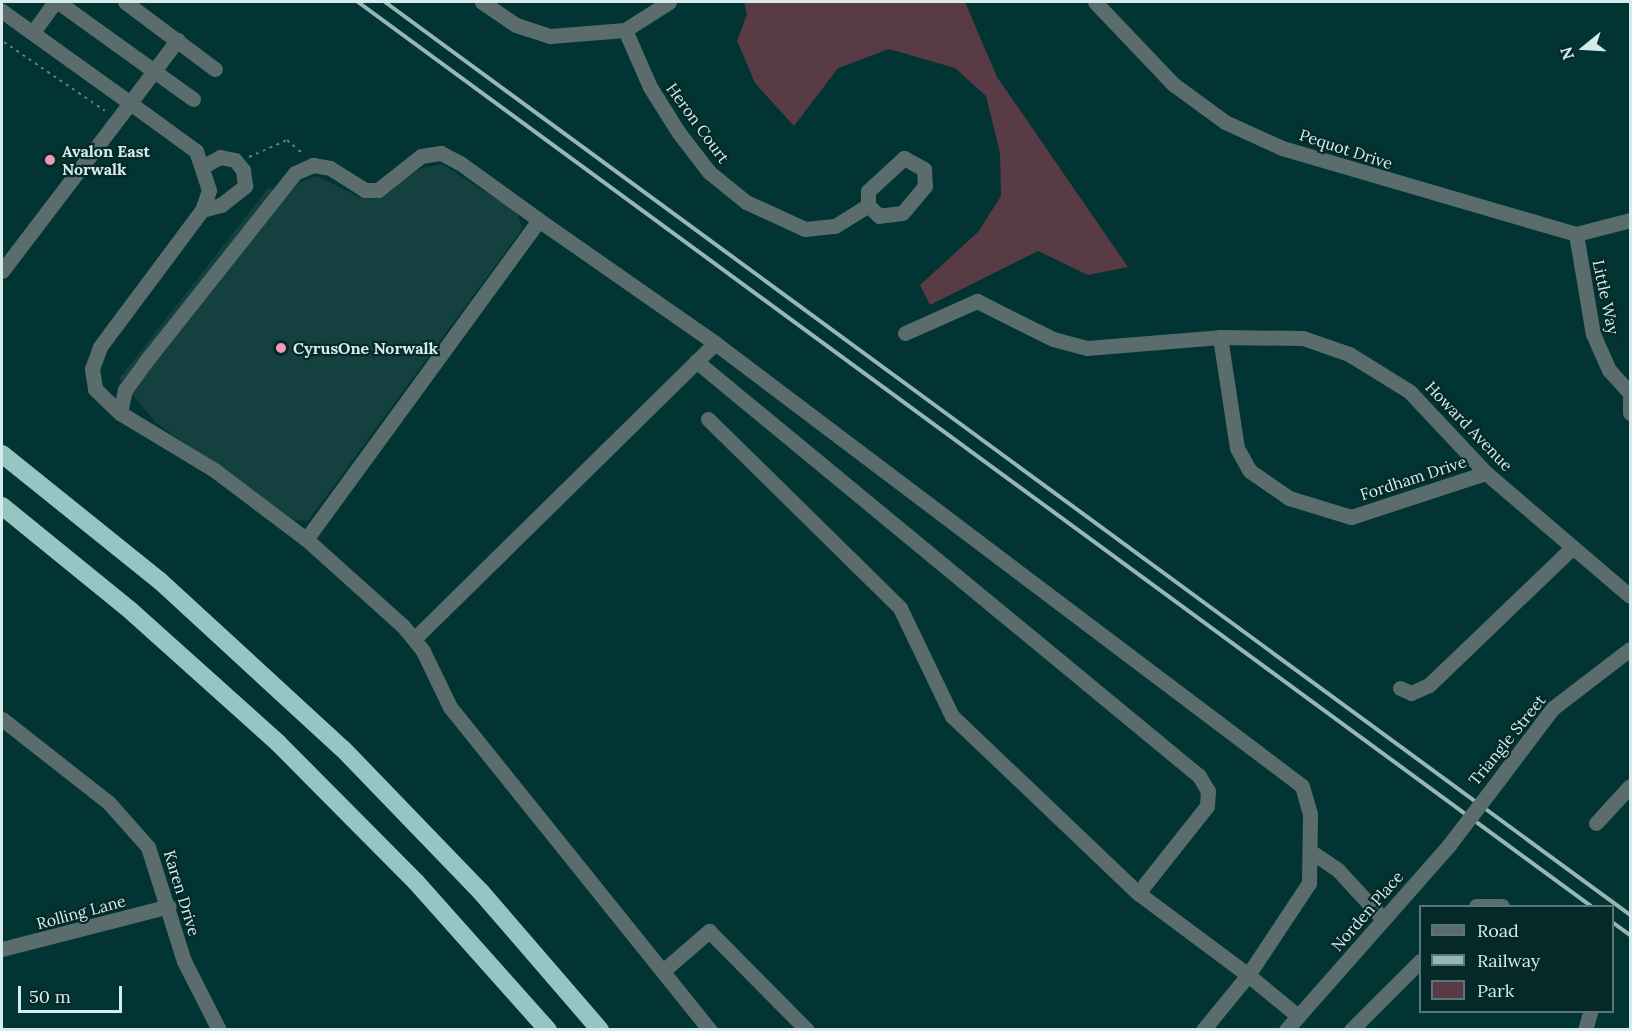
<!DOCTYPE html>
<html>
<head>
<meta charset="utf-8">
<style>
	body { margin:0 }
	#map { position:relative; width:1632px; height:1031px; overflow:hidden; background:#023434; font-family:Lora,serif }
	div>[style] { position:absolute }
	.built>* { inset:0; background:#144040 }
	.green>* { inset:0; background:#583b44 }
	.path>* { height:2px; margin-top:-1px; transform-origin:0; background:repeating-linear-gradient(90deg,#5e8483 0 3px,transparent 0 7.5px) }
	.minor>* { height:15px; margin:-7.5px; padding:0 7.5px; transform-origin:7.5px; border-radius:7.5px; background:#5a6d6c }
	.highway>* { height:18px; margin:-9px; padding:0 9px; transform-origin:9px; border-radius:9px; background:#96c5c3 }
	.rail>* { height:4px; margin:-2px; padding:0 2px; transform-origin:2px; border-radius:2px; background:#97b6b5 }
	.minor-bridge>* { height:15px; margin:-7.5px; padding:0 7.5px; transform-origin:7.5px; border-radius:7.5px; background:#5a6d6c }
	.dots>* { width:16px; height:16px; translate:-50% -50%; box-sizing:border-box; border:3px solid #052928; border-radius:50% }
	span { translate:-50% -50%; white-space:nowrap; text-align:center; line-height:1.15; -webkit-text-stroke:4.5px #052928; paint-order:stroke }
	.street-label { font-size:16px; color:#d5eceb }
	.poi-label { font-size:16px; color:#d5eceb; font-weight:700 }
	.left { translate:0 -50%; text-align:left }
	.frame { position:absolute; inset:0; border:3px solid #d5eceb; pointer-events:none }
	.legend { position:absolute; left:1419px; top:905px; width:195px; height:108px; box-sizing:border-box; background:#052928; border:2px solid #587776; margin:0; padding:8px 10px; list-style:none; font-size:18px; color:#d5eceb }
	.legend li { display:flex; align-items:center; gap:12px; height:30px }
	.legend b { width:30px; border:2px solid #587776 }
	.north { position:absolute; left:1554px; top:18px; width:60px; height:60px; -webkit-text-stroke:4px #052928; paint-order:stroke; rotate:252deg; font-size:16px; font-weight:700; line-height:24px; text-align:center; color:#d5eceb }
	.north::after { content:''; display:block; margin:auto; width:21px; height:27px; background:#d5eceb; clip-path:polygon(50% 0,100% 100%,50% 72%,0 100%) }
	.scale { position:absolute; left:18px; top:986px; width:104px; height:27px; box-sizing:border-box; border:3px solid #d5eceb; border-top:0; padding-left:8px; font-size:18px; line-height:21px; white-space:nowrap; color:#d5eceb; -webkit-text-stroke:4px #052928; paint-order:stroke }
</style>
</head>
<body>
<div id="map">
	<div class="built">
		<i style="clip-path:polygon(442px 164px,517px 212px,522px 229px,308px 521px,294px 520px,156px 423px,119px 379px,269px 187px,284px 198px,300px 182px,317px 176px,359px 197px,376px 199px,421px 168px)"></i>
	</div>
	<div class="green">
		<i style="clip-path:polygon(744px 2px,965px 2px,997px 77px,1128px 267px,1088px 275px,1038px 251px,930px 305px,920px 285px,978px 232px,1001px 196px,1000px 153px,986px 96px,955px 68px,889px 49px,838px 68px,794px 126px,755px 83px,737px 41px,747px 14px)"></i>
	</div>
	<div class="path">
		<i style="left:2px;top:40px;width:5px;rotate:90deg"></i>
		<i style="left:4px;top:42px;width:122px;rotate:34.3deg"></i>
		<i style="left:249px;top:157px;width:42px;rotate:-24.1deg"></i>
		<i style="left:287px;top:140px;width:21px;rotate:41deg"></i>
	</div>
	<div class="minor">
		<i style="left:58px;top:2px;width:118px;rotate:35.7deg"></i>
		<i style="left:154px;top:71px;width:39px;rotate:-53deg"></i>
		<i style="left:125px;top:2px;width:112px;rotate:36.7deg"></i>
		<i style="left:482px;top:2px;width:41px;rotate:34.1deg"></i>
		<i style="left:516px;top:25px;width:36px;rotate:18deg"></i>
		<i style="left:550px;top:36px;width:75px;rotate:-4.6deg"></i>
		<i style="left:625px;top:30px;width:52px;rotate:-32.5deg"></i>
		<i style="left:1095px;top:2px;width:113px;rotate:46.4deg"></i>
		<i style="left:1173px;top:84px;width:64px;rotate:36.2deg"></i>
		<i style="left:1225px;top:122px;width:63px;rotate:24.5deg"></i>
		<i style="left:1282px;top:148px;width:306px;rotate:16.3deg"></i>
		<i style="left:1576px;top:234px;width:56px;rotate:-14.5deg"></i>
		<i style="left:2px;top:11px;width:158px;rotate:35.7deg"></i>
		<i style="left:130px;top:103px;width:211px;rotate:127.3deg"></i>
		<i style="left:625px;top:30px;width:62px;rotate:66.3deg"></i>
		<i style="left:650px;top:87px;width:54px;rotate:57.8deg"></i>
		<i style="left:679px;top:133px;width:49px;rotate:52.4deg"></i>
		<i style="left:709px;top:172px;width:48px;rotate:39deg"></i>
		<i style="left:746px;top:202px;width:65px;rotate:24.6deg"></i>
		<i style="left:805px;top:229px;width:30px;rotate:-6deg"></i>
		<i style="left:835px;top:226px;width:39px;rotate:-32deg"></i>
		<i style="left:33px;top:32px;width:37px;rotate:-54deg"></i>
		<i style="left:193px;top:99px;width:48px;rotate:-144.3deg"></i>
		<i style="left:154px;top:71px;width:40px;rotate:127deg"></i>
		<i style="left:130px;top:103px;width:82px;rotate:36deg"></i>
		<i style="left:196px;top:151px;width:41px;rotate:71.6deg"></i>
		<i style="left:209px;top:190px;width:21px;rotate:109deg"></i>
		<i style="left:202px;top:210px;width:171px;rotate:126.7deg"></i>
		<i style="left:100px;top:347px;width:23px;rotate:110deg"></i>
		<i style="left:92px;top:369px;width:20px;rotate:81deg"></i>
		<i style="left:95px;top:389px;width:35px;rotate:44deg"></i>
		<i style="left:120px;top:413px;width:109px;rotate:31.1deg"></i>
		<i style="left:213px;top:469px;width:116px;rotate:37deg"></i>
		<i style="left:306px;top:539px;width:130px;rotate:41.9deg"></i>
		<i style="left:403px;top:626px;width:32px;rotate:51deg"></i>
		<i style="left:423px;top:651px;width:62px;rotate:64.3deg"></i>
		<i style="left:450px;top:707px;width:415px;rotate:51.2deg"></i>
		<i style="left:904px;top:158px;width:23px;rotate:29deg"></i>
		<i style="left:924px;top:169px;width:17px;rotate:87deg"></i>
		<i style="left:925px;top:186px;width:35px;rotate:130deg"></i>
		<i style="left:902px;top:213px;width:23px;rotate:173deg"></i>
		<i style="left:879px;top:216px;width:16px;rotate:-135deg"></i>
		<i style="left:868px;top:205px;width:14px;rotate:-90deg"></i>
		<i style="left:868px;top:191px;width:49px;rotate:-42.5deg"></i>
		<i style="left:202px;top:210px;width:20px;rotate:-15deg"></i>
		<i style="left:221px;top:205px;width:31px;rotate:-38deg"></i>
		<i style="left:245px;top:186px;width:16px;rotate:-97deg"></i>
		<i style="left:243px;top:170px;width:13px;rotate:-129deg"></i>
		<i style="left:235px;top:160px;width:15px;rotate:-169deg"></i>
		<i style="left:220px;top:157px;width:18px;rotate:151deg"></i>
		<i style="left:1576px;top:234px;width:101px;rotate:80.4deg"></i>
		<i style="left:1593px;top:334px;width:39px;rotate:66deg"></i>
		<i style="left:1609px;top:370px;width:31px;rotate:48deg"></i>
		<i style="left:905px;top:333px;width:79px;rotate:-24deg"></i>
		<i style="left:977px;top:301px;width:85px;rotate:26.6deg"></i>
		<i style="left:1053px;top:339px;width:35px;rotate:15deg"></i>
		<i style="left:1087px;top:348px;width:133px;rotate:-4.7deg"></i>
		<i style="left:1220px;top:337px;width:83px;rotate:0.7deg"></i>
		<i style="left:1303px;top:338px;width:49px;rotate:19.2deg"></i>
		<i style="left:1349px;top:354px;width:70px;rotate:31.7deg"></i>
		<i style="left:1409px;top:391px;width:112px;rotate:46.8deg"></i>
		<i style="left:1486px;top:473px;width:189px;rotate:40.5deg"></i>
		<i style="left:1220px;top:337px;width:112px;rotate:81.3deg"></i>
		<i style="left:1237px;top:448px;width:26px;rotate:61deg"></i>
		<i style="left:1250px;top:471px;width:47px;rotate:34.7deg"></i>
		<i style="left:1289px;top:498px;width:65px;rotate:17deg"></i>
		<i style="left:1351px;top:517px;width:142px;rotate:-18.1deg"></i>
		<i style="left:715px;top:343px;width:735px;rotate:37.04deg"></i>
		<i style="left:1302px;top:786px;width:29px;rotate:74deg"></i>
		<i style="left:1310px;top:814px;width:69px;rotate:90.8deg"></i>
		<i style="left:1309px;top:883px;width:110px;rotate:123.5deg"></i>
		<i style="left:1248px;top:975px;width:65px;rotate:39.4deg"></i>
		<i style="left:696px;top:361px;width:652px;rotate:39.52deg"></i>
		<i style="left:1199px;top:776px;width:17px;rotate:59deg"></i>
		<i style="left:1208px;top:791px;width:15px;rotate:94deg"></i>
		<i style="left:1207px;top:806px;width:111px;rotate:128.4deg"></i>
		<i style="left:1630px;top:398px;width:15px;rotate:90deg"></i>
		<i style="left:120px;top:413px;width:24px;rotate:-78deg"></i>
		<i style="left:125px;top:390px;width:36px;rotate:-54deg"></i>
		<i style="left:146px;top:361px;width:240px;rotate:-51.6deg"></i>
		<i style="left:295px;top:173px;width:20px;rotate:-24deg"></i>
		<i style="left:313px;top:165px;width:17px;rotate:10deg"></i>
		<i style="left:330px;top:168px;width:41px;rotate:32.2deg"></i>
		<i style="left:365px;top:190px;width:13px"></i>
		<i style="left:378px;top:190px;width:55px;rotate:-38.3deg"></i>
		<i style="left:421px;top:156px;width:20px;rotate:-9deg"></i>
		<i style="left:441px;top:153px;width:21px;rotate:28deg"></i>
		<i style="left:460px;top:163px;width:97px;rotate:35.8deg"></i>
		<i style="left:539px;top:220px;width:395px;rotate:126.1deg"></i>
		<i style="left:708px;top:419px;width:269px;rotate:44.5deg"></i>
		<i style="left:900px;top:608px;width:120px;rotate:64.3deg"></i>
		<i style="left:952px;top:716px;width:257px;rotate:43.6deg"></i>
		<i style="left:1138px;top:893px;width:137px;rotate:36.7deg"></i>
		<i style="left:1248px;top:975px;width:71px;rotate:129.3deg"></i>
		<i style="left:415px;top:638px;width:421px;rotate:-44.5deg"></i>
		<i style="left:715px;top:343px;width:215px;rotate:-145.1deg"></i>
		<i style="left:1400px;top:688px;width:12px;rotate:24deg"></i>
		<i style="left:1411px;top:693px;width:20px;rotate:-24deg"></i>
		<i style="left:1429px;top:685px;width:199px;rotate:-43.8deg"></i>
		<i style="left:2px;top:719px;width:136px;rotate:38.1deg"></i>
		<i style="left:109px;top:803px;width:59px;rotate:48.4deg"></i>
		<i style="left:148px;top:847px;width:120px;rotate:72.5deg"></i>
		<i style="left:184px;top:961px;width:77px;rotate:63.1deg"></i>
		<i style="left:1503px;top:774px;width:83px;rotate:-52.9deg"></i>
		<i style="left:1553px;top:708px;width:97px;rotate:-37.5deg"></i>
		<i style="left:1596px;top:823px;width:50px;rotate:-47.4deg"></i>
		<i style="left:1310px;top:851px;width:34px;rotate:34deg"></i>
		<i style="left:1338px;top:870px;width:67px;rotate:47.4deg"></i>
		<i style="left:1476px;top:906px;width:26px"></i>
		<i style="left:2px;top:949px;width:172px;rotate:-14.4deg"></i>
		<i style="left:664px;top:970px;width:60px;rotate:-40.9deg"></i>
		<i style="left:709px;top:931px;width:139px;rotate:45.3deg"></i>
		<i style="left:1286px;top:1030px;width:247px;rotate:-48.6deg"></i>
		<i style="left:1351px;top:1030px;width:98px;rotate:-45deg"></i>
		<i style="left:1585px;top:1030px;width:19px;rotate:-74deg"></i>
	</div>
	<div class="highway">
		<i style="left:2px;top:454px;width:203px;rotate:38.8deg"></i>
		<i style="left:160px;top:581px;width:248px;rotate:42.6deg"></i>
		<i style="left:343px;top:749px;width:199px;rotate:46deg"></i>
		<i style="left:481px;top:892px;width:182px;rotate:49.2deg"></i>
		<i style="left:2px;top:506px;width:166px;rotate:39.1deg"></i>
		<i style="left:131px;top:611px;width:198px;rotate:41.9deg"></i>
		<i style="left:278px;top:743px;width:196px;rotate:45.2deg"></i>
		<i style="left:416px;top:882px;width:198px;rotate:48.3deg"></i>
	</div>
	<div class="rail">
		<i style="left:358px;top:2px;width:1529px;rotate:36.25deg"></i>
		<i style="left:385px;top:2px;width:1544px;rotate:36.25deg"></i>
		<i style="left:1612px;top:922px;width:22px;rotate:36deg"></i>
	</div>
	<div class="minor-bridge">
		<i style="left:1449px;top:845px;width:89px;rotate:-52.7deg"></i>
	</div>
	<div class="dots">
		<i style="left:50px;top:160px;background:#f09ab6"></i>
		<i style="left:281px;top:348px;background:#f09ab6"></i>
	</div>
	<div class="street-label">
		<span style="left:698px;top:123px;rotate:54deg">Heron Court</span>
		<span style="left:1346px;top:149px;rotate:18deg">Pequot Drive</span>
		<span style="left:1606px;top:297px;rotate:78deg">Little Way</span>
		<span style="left:1469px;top:426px;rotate:46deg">Howard Avenue</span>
		<span style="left:1413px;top:478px;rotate:-18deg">Fordham Drive</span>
		<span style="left:1507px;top:740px;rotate:-51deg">Triangle Street</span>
		<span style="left:182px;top:893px;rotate:73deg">Karen Drive</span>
		<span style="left:1367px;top:911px;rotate:-49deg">Norden Place</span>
		<span style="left:81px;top:912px;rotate:-15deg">Rolling Lane</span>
	</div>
	<div class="poi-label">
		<span class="left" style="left:62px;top:160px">Avalon East<br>Norwalk</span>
		<span class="left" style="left:293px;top:348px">CyrusOne Norwalk</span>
	</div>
	<div class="frame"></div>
	<ul class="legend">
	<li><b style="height:8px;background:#5a6d6c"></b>Road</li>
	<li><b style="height:8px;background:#97b6b5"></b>Railway</li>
	<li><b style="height:16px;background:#583b44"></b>Park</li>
	</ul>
	<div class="north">N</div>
	<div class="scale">50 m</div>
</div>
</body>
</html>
